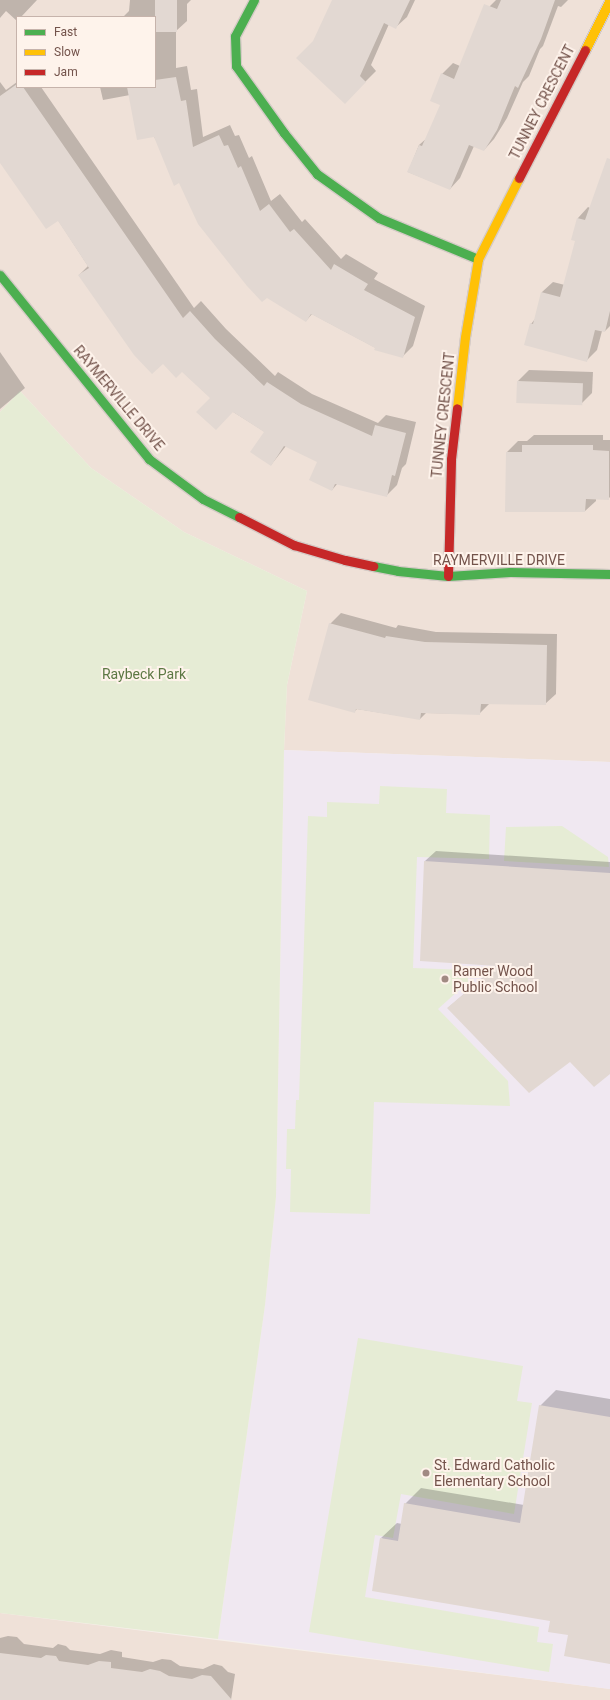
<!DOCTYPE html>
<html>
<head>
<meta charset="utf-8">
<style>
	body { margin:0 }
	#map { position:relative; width:610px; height:1700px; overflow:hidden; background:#f6f0ea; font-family:Roboto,sans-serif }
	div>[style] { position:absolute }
	.residential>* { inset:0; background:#efe1d8 }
	.education>* { inset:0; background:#f0e8f1 }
	.green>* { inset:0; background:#e6ecd5 }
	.shadow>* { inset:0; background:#0003 }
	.building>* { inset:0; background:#e2d8d2; transform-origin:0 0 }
	.roads { filter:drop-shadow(1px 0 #d5cbc6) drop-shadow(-1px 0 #d5cbc6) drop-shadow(0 1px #d5cbc6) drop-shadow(0 -1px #d5cbc6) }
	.fast>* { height:9px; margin:-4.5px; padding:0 4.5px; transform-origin:4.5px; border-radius:4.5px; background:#4caf50 }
	.slow>* { height:9px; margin:-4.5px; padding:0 4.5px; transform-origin:4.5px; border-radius:4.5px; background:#ffc107 }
	.jam>* { height:9px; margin:-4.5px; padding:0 4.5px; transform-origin:4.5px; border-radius:4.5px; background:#c62828 }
	.dots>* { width:11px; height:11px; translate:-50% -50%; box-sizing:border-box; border:2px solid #fef3eb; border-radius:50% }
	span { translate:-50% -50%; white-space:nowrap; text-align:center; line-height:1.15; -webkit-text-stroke:4px #fef3eb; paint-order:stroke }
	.street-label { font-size:14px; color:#73534b }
	.park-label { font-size:14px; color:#5d7844 }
	.poi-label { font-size:14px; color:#73534b }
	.left { translate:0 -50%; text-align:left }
	.legend { position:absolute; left:16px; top:16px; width:140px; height:72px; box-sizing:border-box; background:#fef3eb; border:1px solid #c6b3ab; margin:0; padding:5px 7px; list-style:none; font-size:12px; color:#73534b }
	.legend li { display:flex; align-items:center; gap:8px; height:20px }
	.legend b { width:20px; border:1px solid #c6b3ab }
</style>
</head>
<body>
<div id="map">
	<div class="residential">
		<i style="clip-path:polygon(evenodd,0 0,610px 0,610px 762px,284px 750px,287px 685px,307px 591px,184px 532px,91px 468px,20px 391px,0 412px,0 0,17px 17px,155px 17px,155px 87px,17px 87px,17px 17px)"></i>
		<i style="clip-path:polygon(0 1613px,610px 1689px,610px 1700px,0 1700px)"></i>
	</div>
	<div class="education">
		<i style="clip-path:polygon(284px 750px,610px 762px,610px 1689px,218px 1639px,265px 1305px,276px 1197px)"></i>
	</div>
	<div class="green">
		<i style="clip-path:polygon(20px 391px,91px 468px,184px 532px,307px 591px,287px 685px,284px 750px,276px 1197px,265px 1305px,218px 1639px,0 1613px,0 412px)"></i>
		<i style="clip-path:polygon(380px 786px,447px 789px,446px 813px,490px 815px,489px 859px,417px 857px,413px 968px,468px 970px,468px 982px,438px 1009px,508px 1081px,510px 1106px,374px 1102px,370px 1214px,290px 1212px,291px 1169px,286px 1169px,287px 1129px,295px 1129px,296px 1100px,299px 1100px,308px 816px,327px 817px,327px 802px,379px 804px)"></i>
		<i style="clip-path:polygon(562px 826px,608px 857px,609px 867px,504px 861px,506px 827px)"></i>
		<i style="clip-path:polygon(358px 1338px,523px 1366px,517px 1401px,532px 1403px,514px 1514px,401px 1494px,393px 1538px,375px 1535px,365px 1597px,539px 1627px,537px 1642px,553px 1644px,549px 1672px,309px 1632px)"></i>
	</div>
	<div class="shadow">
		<i style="clip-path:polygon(0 0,37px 0,21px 17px,17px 17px,17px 21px,6px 11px,0 18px)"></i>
		<i style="clip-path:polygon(130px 0,191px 0,187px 4px,187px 21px,176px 31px,176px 68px,187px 66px,191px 90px,197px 89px,203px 137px,230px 125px,235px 136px,239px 135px,249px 158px,252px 156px,271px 201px,280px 194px,302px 222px,305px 219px,341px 259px,346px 254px,378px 273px,374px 279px,425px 306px,413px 346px,402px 357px,376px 348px,312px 314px,306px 321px,180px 182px,130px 95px,103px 100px,100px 87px,155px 87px,155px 17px,123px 17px,129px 11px)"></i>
		<i style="clip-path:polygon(333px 0,415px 0,407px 17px,396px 27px,389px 24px,371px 65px,376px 71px,345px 102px,314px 41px)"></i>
		<i style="clip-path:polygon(496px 0,568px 0,561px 7px,558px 6px,543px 46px,540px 49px,529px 76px,523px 82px,507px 118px,494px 139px,484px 150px,474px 146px,460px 178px,450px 189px,408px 172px,419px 145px,427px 138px,441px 105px,442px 74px,453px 63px,460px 66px,490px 6px)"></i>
		<i style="clip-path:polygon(0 82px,6px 90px,17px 82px,17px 87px,41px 87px,194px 308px,201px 301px,226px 329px,275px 376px,278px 372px,312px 394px,378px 423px,386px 415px,416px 422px,406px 464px,402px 468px,397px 485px,386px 496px,338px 483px,332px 490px,318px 461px,286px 446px,271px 465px,265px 432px,211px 398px,79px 275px,88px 266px,58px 220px,0 162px)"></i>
		<i style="clip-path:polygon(610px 166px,610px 326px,605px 331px,602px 331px,597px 350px,586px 361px,531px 324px,535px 319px,542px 292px,553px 282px,565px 285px,576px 240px,572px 239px,578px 218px,588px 207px,590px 208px)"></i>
		<i style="clip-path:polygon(0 352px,25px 388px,0 409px)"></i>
		<i style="clip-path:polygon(529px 370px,593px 372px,592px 393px,581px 404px,518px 381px)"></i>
		<i style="clip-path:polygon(534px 435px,603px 435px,603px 440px,610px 440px,610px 497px,608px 499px,596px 498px,596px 501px,585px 511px,506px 511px,507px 452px,518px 441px,527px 441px)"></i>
		<i style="clip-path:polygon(341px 613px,396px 628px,398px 625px,436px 632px,557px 634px,556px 694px,545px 704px,490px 703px,479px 714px,426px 713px,420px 719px,357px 709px,355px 711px,330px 624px)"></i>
		<i style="clip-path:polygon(436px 851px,610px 862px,610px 1073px,570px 1061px,448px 1008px,497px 965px,425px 861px)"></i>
		<i style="clip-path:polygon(556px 1390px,610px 1399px,610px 1663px,551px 1620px,381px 1538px,397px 1523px,402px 1524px,405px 1504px,421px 1488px,524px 1505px,540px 1406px)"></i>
		<i style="clip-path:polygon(8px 1636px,17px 1637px,24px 1644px,53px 1648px,58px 1644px,66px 1646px,70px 1650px,100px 1654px,111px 1650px,122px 1652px,122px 1657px,153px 1662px,162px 1659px,171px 1660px,180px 1666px,203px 1669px,214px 1664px,222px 1666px,228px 1672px,235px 1674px,231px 1700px,0 1700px,0 1638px)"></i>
	</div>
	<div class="building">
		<i style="left:155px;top:0;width:22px;height:32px"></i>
		<i style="clip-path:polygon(332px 0,410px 0,396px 29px,384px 23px,360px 76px,366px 82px,345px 104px,296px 58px,313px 41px)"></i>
		<i style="clip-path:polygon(501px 0,555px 0,541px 39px,518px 88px,515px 86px,497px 130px,484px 151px,469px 145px,450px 190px,407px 172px,419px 145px,422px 146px,440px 105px,430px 101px,441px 73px,454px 79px,484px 4px,497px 9px)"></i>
		<i style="clip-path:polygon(176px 77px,181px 101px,186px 100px,193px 147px,219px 135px,224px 146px,228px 145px,238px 168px,241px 166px,260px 211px,269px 204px,290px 232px,294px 229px,331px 270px,334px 264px,368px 284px,364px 290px,415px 317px,403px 358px,374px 350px,375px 348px,311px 314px,306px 322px,267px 298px,262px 302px,247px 286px,198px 224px,179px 183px,174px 186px,154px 137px,137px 140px,127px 87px,155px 87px,155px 80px)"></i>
		<i style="clip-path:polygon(17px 84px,17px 87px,23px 87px,183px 318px,190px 311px,215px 339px,264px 386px,267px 382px,301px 404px,372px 436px,375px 425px,406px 433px,395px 476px,392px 475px,387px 497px,335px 484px,332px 491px,309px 480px,317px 462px,284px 446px,271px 466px,250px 452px,264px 432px,233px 412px,216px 430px,196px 412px,210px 398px,182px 372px,176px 378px,163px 364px,152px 374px,134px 355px,78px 275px,89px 268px,58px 221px,46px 229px,0 163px,0 96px)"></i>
		<i style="clip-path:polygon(607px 158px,610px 159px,610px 311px,605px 332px,595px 330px,587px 362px,524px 345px,530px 323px,533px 324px,541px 292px,560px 297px,575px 241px,571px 240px,577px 218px,585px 220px)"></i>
		<i style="left:517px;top:381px;width:66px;height:22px;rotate:2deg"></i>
		<i style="clip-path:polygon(522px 445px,593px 445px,593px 450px,609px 451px,609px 500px,586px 499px,585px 512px,505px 512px,506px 452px,522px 452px)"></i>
		<i style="clip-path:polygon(329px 623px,385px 638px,386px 636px,425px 642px,547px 645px,546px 705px,481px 704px,480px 715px,421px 713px,420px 720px,356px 709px,355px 713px,308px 700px)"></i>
		<i style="clip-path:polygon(424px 861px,610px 873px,610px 1074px,594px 1087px,570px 1062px,529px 1093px,447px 1008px,497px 966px,420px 961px)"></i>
		<i style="clip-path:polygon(539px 1405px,610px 1417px,610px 1664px,564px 1656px,568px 1635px,548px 1632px,550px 1621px,372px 1591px,380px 1538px,398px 1541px,404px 1503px,520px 1523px)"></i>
		<i style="clip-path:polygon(0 1653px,41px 1658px,46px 1655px,56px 1656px,59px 1661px,88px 1665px,99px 1661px,111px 1662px,111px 1668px,142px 1672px,150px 1669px,160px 1671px,169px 1676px,192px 1679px,202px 1675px,211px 1676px,232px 1700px,0 1700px)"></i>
	</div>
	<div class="roads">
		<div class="fast">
			<i style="left:254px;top:0;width:41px;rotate:117.8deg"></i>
			<i style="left:235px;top:36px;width:30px;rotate:88deg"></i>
			<i style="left:236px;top:66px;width:82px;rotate:54.4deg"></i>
			<i style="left:284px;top:133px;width:53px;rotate:51.2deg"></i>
			<i style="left:317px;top:174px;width:76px;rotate:35.4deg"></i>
			<i style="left:379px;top:218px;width:107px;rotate:22.5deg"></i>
			<i style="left:0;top:275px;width:237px;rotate:51deg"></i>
			<i style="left:149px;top:459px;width:67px;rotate:36.5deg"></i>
			<i style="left:203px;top:499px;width:40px;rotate:26.6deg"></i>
			<i style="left:373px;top:566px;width:25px;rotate:11deg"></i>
			<i style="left:398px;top:571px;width:50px;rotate:5.7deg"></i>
			<i style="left:448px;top:576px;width:62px;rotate:-3.7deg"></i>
			<i style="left:510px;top:572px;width:100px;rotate:1.1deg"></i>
		</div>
		<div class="slow">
			<i style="left:585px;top:50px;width:56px;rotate:-63.4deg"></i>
			<i style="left:457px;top:408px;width:71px;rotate:-83.6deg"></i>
			<i style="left:465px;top:337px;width:79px;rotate:-80.5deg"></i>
			<i style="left:478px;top:259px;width:91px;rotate:-63.2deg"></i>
		</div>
		<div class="jam">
			<i style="left:519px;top:178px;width:144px;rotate:-62.7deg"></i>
			<i style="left:239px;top:517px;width:62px;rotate:27deg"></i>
			<i style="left:294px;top:545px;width:53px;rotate:16.4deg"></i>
			<i style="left:345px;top:560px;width:29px;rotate:12deg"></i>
			<i style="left:448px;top:576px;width:117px;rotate:-88.5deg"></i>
			<i style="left:451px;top:459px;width:51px;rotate:-83.3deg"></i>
		</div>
	</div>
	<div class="dots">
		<i style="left:445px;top:979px;background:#a18a83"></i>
		<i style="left:426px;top:1473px;background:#a18a83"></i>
	</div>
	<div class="street-label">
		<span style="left:542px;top:102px;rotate:-63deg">TUNNEY CRESCENT</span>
		<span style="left:119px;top:398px;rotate:50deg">RAYMERVILLE DRIVE</span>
		<span style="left:443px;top:415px;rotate:-84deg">TUNNEY CRESCENT</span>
		<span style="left:499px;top:560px">RAYMERVILLE DRIVE</span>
	</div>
	<div class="park-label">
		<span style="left:144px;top:674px">Raybeck Park</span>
	</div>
	<div class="poi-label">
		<span class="left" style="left:453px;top:979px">Ramer Wood<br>Public School</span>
		<span class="left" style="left:434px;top:1473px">St. Edward Catholic<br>Elementary School</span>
	</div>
	<ul class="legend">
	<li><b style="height:5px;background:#4caf50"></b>Fast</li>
	<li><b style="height:5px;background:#ffc107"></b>Slow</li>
	<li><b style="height:5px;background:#c62828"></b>Jam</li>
	</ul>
</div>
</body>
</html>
